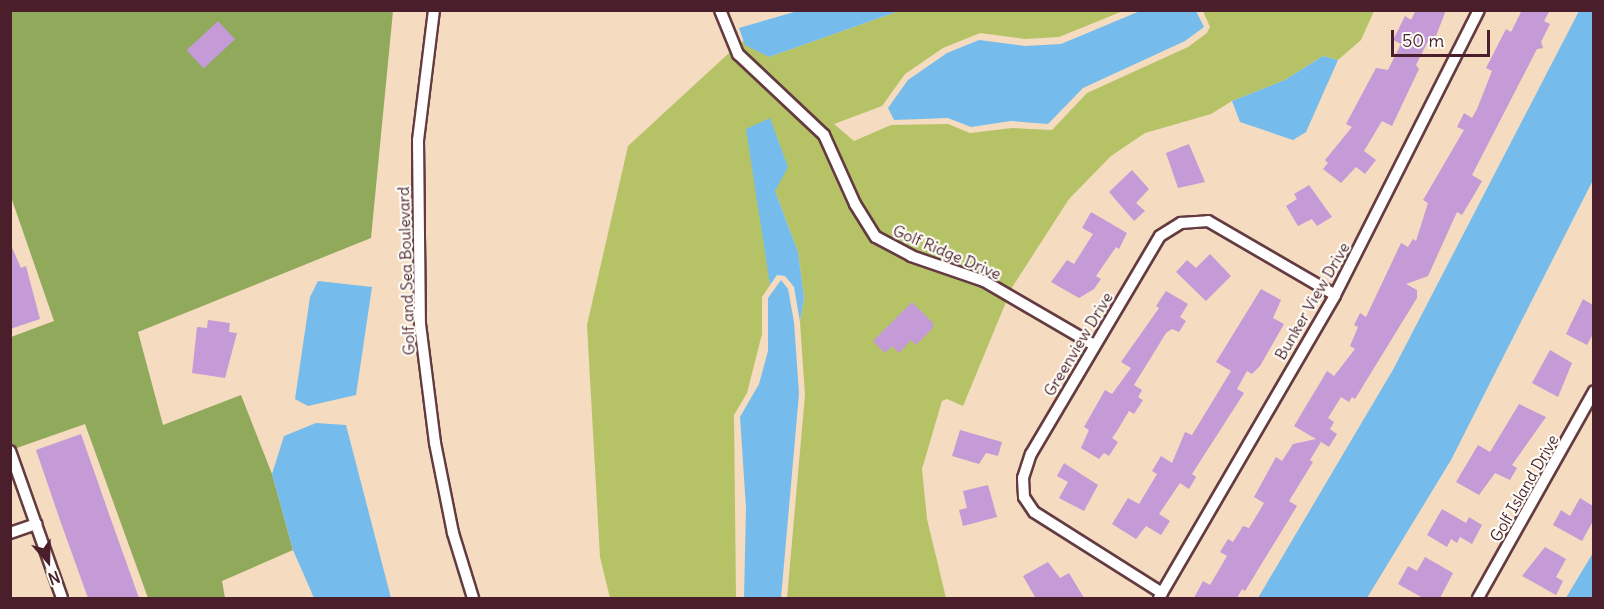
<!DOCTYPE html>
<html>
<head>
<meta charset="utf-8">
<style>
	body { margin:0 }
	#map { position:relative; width:1604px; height:609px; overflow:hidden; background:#f5dbbf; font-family:Delius,sans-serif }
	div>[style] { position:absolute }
	.green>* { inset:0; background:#b5c366 }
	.forest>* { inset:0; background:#90a95b }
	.water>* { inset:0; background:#75bced }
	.building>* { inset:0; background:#c49ad7; transform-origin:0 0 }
	.roads { filter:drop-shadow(2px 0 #643b41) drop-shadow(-2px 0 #643b41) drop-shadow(0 2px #643b41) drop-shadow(0 -2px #643b41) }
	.minor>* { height:10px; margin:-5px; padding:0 5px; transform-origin:5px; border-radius:5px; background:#fff }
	span { translate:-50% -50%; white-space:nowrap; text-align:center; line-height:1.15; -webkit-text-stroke:4.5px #fdfcf7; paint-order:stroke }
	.street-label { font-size:16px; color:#4a1f2b }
	.frame { position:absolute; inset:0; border:12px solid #4a1f2b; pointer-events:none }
	.north { position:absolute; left:18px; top:531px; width:60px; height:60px; -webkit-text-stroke:4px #fdfcf7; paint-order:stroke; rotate:160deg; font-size:16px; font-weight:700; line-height:24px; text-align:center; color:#4a1f2b }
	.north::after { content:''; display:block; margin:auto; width:21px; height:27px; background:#4a1f2b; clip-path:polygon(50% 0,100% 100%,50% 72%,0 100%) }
	.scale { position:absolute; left:1391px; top:30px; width:99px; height:27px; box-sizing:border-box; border:3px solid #4a1f2b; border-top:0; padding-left:8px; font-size:18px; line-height:21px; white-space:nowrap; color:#4a1f2b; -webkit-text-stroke:4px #fdfcf7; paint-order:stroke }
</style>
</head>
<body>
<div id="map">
	<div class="green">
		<i style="clip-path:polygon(899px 11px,1123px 11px,1059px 37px,1025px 39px,980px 33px,943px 48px,905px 74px,882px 106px,834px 124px,854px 141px,891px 125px,948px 124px,970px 133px,1012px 128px,1052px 130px,1087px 93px,1188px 47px,1207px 33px,1210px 27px,1203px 11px,1374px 11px,1361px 40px,1338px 60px,1323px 56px,1285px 80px,1232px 101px,1211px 114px,1145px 133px,1111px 156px,1069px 199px,1011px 289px,985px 274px,913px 249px,881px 232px,861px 201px,828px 130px,756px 64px,740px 44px,744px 40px,769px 57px)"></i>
		<i style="clip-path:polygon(729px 53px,818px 139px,849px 209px,874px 244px,909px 263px,981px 288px,1006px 302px,963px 406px,947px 399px,942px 401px,922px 469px,927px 519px,946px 598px,787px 598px,805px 395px,800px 322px,804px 298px,798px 252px,775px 191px,779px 136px,765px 238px,770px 285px,762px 297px,762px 334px,747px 393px,734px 415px,736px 598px,610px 598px,600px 557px,587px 325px,628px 146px)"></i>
	</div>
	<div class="forest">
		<i style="clip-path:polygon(10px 11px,393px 11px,371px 238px,138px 332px,163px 425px,241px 395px,272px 474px,293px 550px,222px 581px,225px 598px,148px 598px,85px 424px,11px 450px,11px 337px,54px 321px,11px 197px)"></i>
	</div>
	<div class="water">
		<i style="clip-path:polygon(801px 10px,899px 10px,899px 11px,769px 57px,745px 45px,739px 28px)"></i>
		<i style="clip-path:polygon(1140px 11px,1196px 11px,1204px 27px,1185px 41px,1083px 88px,1048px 124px,1011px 121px,971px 127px,948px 118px,894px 120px,888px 108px,908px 80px,947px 53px,979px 40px,1025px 46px,1061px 44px)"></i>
		<i style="clip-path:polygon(1579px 11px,1593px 11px,1593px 180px,1451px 460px,1367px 598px,1258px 598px,1394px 368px)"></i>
		<i style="clip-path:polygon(1323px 56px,1338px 60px,1306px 132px,1293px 140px,1240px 122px,1232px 101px,1285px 80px)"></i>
		<i style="clip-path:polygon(770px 118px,788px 167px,775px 191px,798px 252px,804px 298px,800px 322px,794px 287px,785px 276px,777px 275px,770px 285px,746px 129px)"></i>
		<i style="clip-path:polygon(781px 280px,788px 289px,794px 322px,799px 394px,781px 598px,744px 598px,746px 508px,740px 417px,759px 384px,768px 351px,768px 298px)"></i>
		<i style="clip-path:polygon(318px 281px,372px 287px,356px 395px,308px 406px,295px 399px,310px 297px)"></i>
		<i style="clip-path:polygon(316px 423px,346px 425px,391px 598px,314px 598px,293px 550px,272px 474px,284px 436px)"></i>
		<i style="clip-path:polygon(1593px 553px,1593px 598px,1566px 598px,1570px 591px)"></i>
	</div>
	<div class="building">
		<i style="clip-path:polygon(1416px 10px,1446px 10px,1436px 36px,1429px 39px,1416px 65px,1419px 69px,1392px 126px,1382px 121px,1364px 151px,1376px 160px,1365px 174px,1356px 167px,1341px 183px,1323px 169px,1328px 163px,1325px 160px,1352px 127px,1346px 124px,1376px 68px,1388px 70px,1401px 44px,1393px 40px,1405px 16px,1411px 20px)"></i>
		<i style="clip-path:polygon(1522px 10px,1550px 10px,1544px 21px,1550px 24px,1541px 42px,1543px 48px,1537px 49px,1472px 175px,1482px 181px,1474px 195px,1462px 215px,1457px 212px,1428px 276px,1406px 284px,1417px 290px,1417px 298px,1355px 399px,1352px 397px,1349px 402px,1341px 397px,1328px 418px,1334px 422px,1330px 429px,1337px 434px,1329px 447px,1321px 442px,1310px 460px,1313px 462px,1289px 501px,1297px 506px,1245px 591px,1242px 589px,1237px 598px,1194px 598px,1203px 581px,1210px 585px,1227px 556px,1220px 552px,1228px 539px,1233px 542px,1243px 526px,1249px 528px,1260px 510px,1264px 503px,1254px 497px,1276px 457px,1282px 461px,1293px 444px,1316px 439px,1294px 426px,1327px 371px,1334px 376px,1355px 349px,1350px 346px,1358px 327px,1354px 325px,1360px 313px,1366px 317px,1401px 243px,1408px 247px,1413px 239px,1416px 241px,1428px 203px,1423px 200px,1464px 130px,1457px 127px,1464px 113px,1472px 118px,1477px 109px,1492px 71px,1486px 68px,1506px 29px,1511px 32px)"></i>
		<i style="left:218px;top:21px;width:25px;height:43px;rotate:47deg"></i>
		<i style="clip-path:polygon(1189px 144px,1205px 182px,1178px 188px,1166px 153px)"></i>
		<i style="clip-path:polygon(1132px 170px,1149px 189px,1136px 203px,1145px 211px,1134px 221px,1109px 192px)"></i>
		<i style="clip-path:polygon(1309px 185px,1332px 217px,1317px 226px,1312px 219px,1298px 226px,1286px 206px,1297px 199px,1294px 194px)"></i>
		<i style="clip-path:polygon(1091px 212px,1127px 233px,1119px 249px,1116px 247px,1096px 276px,1101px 279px,1094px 289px,1079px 298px,1051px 282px,1067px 260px,1074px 264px,1093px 234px,1082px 228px)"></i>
		<i style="clip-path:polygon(10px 243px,21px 268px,26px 266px,40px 319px,10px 329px)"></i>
		<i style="clip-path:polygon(1210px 254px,1231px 276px,1206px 301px,1176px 272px,1187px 260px,1196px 268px)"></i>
		<i style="clip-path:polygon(1261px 289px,1281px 300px,1273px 318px,1284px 324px,1260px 366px,1252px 374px,1247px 371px,1237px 389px,1244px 393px,1192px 474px,1196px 477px,1189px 489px,1180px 483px,1159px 514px,1170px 521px,1161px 535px,1146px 526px,1136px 539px,1112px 524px,1128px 498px,1139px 504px,1157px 474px,1152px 471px,1161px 456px,1172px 463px,1185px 432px,1192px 435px,1231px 371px,1216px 362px)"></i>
		<i style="clip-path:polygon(1166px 291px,1188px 304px,1180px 317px,1186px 321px,1179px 332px,1172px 329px,1166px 333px,1134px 385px,1142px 390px,1138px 397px,1143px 400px,1134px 414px,1129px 411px,1117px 431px,1112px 438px,1118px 442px,1109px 456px,1104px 453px,1099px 459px,1081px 448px,1089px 430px,1084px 427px,1105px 390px,1112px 394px,1131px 368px,1121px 362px,1159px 308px,1156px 306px)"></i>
		<i style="clip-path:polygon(1583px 299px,1593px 305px,1593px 334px,1587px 345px,1566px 334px)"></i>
		<i style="clip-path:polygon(912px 302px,933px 323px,933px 328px,916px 345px,911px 340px,899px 353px,892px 346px,885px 353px,873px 341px)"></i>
		<i style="clip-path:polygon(208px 320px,230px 323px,229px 332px,237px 333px,225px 378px,192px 373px,197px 327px,207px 328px)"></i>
		<i style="clip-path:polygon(1550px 350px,1572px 363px,1558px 397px,1532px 383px)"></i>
		<i style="clip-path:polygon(1519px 404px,1546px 417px,1512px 465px,1517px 468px,1510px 480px,1495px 473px,1479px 495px,1456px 482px,1478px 445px,1490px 452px)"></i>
		<i style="clip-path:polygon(960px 430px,1002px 442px,998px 456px,986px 453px,979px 464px,952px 456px)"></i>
		<i style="clip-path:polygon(81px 434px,109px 514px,139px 598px,88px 598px,61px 523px,36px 450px)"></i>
		<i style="clip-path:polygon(1064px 463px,1098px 485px,1084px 511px,1059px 498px,1068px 482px,1057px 476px)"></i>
		<i style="clip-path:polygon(988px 485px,997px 517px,963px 526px,959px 510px,967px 508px,963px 491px)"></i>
		<i style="clip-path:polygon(1580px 498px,1593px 506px,1593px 521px,1582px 541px,1553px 525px,1561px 510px,1570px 516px)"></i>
		<i style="clip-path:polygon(1442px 509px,1466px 523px,1469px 517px,1482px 525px,1472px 544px,1460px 537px,1457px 543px,1451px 539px,1447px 547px,1427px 535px)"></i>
		<i style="clip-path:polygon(1545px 547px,1566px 559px,1556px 577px,1563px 581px,1556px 595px,1522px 576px)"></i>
		<i style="clip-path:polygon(1425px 557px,1453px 573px,1440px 598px,1423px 598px,1398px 584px,1408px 566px,1417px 571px)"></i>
		<i style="clip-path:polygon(1048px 562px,1060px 578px,1069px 573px,1084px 598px,1035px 597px,1023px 576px)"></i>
	</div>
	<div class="roads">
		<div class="minor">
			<i style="left:434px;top:10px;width:131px;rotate:97deg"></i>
			<i style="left:418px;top:140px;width:184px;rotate:89.4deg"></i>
			<i style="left:420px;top:324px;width:120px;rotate:82.8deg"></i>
			<i style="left:435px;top:443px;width:92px;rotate:78.7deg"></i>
			<i style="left:453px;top:533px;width:68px;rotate:72.9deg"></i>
			<i style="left:720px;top:10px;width:48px;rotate:67.8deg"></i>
			<i style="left:738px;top:54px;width:118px;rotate:43.3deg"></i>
			<i style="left:824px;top:135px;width:76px;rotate:65.8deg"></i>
			<i style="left:855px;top:204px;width:39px;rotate:58deg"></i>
			<i style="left:876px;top:237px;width:40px;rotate:28deg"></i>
			<i style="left:911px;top:256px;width:77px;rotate:18.9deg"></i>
			<i style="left:984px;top:281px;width:127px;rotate:30.2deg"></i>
			<i style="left:10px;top:451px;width:156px;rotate:70.5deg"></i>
			<i style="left:10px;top:533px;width:28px;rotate:-19deg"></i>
			<i style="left:1162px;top:593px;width:151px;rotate:-147.7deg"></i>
			<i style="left:1034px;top:512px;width:18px;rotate:-124deg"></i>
			<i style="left:1024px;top:497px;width:19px;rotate:-93deg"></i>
			<i style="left:1023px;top:478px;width:25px;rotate:-72deg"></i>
			<i style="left:1031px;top:454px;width:253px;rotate:-59.4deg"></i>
			<i style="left:1160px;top:236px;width:25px;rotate:-32deg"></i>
			<i style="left:1181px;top:223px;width:27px;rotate:-4deg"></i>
			<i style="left:1208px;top:221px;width:147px;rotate:30.2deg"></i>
			<i style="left:1159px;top:598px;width:350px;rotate:-59.8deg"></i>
			<i style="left:1335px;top:295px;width:319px;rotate:-63.2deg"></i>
			<i style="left:1478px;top:598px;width:237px;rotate:-60.7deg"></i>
		</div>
	</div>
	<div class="street-label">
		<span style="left:947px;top:252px;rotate:23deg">Golf Ridge Drive</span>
		<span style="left:406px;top:271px;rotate:-92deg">Golf and Sea Boulevard</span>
		<span style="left:1312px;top:301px;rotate:-60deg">Bunker View Drive</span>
		<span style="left:1078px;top:344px;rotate:-59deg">Greenview Drive</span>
		<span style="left:1524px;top:488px;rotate:-60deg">Golf Island Drive</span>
	</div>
	<div class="frame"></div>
	<div class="north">N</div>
	<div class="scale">50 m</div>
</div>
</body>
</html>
